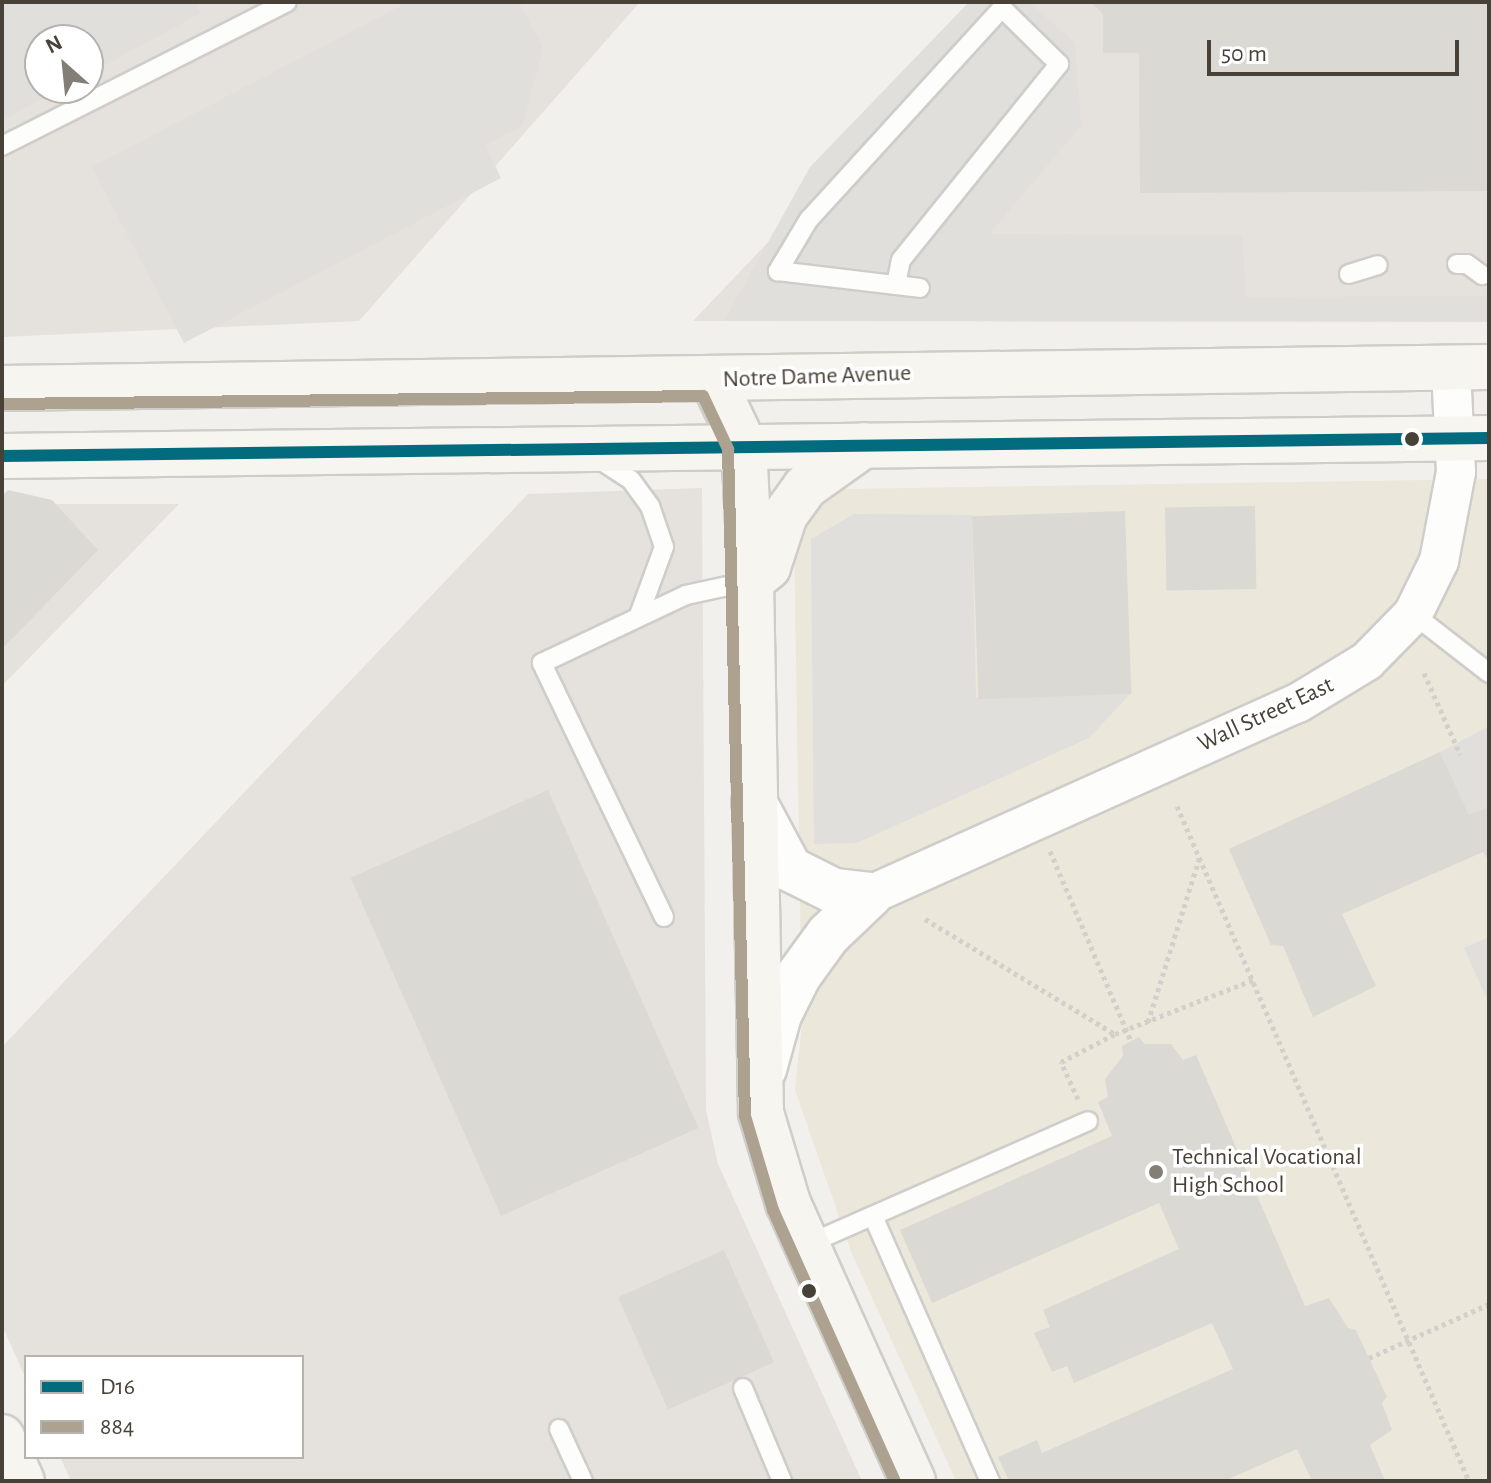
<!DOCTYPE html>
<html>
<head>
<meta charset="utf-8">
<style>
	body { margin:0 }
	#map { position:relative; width:1491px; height:1483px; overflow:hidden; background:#f1f0ec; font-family:"Alegreya Sans",sans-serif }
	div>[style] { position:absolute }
	.industrial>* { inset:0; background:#e5e1dd }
	.education>* { inset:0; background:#ece7db }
	.parking>* { inset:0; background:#e1dfdb }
	.building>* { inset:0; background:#dbd9d4; transform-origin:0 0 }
	.path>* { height:5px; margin-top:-2.5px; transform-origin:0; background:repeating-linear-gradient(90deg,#d2d0ca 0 4px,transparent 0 8px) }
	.roads { filter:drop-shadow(2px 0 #cfcdc9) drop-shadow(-2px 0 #cfcdc9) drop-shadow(0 2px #cfcdc9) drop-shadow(0 -2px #cfcdc9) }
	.service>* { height:18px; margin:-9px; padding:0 9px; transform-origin:9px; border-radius:9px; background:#fdfdfc }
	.minor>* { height:38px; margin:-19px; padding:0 19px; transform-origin:19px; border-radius:19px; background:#fdfdfc }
	.tertiary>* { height:44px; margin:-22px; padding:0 22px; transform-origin:22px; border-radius:22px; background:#fdfdfc }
	.secondary>* { height:44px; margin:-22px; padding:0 22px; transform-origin:22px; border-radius:22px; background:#f7f5ef }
	.bus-1>* { height:12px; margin:-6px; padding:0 6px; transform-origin:6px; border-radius:6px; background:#026c7e }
	.bus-2>* { height:12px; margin:-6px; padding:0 6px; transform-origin:6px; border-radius:6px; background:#ada190 }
	.dots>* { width:22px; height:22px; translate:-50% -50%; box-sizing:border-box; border:4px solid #fff; border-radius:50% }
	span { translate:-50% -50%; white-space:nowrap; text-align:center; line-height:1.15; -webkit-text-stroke:7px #fff; paint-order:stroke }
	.street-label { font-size:24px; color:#484137 }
	.poi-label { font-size:24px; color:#484137 }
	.left { translate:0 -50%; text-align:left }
	.frame { position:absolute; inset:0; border:4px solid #484137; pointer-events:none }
	.legend { position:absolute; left:24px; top:1355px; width:280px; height:104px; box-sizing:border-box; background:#fff; border:2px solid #b6b3af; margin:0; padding:10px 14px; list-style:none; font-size:24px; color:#484137 }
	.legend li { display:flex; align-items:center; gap:16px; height:40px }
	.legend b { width:40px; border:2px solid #b6b3af }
	.north { position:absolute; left:24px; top:24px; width:80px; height:80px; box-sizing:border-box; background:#fff; border:2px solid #b6b3af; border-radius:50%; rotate:333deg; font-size:22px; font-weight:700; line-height:32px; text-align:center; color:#484137 }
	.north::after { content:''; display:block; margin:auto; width:28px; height:36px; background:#837e76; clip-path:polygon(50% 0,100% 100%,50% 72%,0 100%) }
	.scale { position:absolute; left:1207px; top:40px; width:252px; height:36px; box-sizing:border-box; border:4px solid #484137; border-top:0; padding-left:10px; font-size:24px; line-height:28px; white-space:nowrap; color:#484137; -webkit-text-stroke:6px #fff; paint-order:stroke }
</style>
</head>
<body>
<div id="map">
	<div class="industrial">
		<i style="clip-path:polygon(evenodd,2px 2px,640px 2px,359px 321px,2px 337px,2px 2px,40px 40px,88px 40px,88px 88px,40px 88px,40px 40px)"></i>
		<i style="clip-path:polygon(997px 2px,1489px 2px,1489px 322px,693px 321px)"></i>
		<i style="clip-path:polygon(702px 488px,706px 1110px,718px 1164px,862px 1481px,71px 1481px,60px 1457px,302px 1457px,302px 1357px,26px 1357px,26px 1379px,2px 1325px,2px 1047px,528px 494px)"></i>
		<i style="clip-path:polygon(2px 504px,179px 504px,2px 686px)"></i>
	</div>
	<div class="education">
		<i style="clip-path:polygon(1489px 479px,1489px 1481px,956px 1481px,852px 1254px,795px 1090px,802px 1023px,794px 541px,826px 497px,844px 489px)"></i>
	</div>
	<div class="parking">
		<i style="clip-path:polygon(2px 2px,195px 2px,201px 13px,88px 74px,88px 40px,40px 40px,40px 88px,62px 88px,2px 120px)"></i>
		<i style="clip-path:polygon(408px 2px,519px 2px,543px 48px,522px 126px,485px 145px,501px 178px,184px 343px,92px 167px)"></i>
		<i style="clip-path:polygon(969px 2px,1029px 2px,1075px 43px,1081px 126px,989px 234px,1242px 235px,1246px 297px,1489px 296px,1489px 321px,724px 321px,810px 167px)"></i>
		<i style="clip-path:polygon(854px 514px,972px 515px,976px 698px,1130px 694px,1089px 738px,857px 843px,814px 844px,811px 539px)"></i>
		<i style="clip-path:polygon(1489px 726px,1489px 807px,1469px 815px,1440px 752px)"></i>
		<i style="clip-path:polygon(1489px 937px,1489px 1004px,1464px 948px)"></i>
	</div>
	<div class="building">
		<i style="clip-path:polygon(1091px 2px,1489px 2px,1489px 191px,1140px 193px,1139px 53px,1103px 53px,1103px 14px)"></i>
		<i style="clip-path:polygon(8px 490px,52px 500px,98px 550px,2px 649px,2px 496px)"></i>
		<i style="left:1255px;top:506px;width:83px;height:90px;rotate:89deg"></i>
		<i style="left:1125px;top:511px;width:183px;height:153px;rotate:88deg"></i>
		<i style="clip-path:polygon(1440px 752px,1469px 815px,1489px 807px,1489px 861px,1483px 852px,1342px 914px,1376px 986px,1313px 1017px,1283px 946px,1271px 945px,1229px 849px)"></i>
		<i style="left:548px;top:790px;width:370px;height:216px;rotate:66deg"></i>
		<i style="clip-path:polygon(1139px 1037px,1145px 1044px,1171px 1044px,1183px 1060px,1196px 1055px,1305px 1306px,1329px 1298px,1348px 1328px,1356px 1330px,1387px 1397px,1382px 1403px,1392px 1430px,1370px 1445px,1385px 1481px,1312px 1481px,1297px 1449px,1224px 1481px,1009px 1481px,998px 1457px,1037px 1440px,1042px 1453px,1233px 1369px,1212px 1323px,1074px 1383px,1067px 1366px,1052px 1372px,1034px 1333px,1050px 1327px,1043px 1310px,1179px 1249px,1159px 1203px,932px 1303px,900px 1230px,1112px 1136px,1098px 1102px,1108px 1097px,1105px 1079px,1123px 1056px,1122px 1046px)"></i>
		<i style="left:724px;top:1250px;width:123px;height:116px;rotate:66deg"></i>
	</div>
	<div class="path">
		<i style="left:1424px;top:673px;width:89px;rotate:66deg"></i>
		<i style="left:1177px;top:806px;width:735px;rotate:66.61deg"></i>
		<i style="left:1050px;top:851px;width:207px;rotate:66.9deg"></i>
		<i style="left:925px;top:919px;width:222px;rotate:31.2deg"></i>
		<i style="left:1148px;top:1022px;width:174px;rotate:-72.6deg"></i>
		<i style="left:1078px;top:1099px;width:41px;rotate:-114.7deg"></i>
		<i style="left:1061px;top:1062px;width:61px;rotate:-27.4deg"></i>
		<i style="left:1115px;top:1034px;width:150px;rotate:-21.4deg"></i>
		<i style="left:1369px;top:1358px;width:132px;rotate:-24.2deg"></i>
	</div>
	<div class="roads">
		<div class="service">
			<i style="left:2px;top:146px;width:319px;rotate:-26.8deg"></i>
			<i style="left:1457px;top:264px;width:10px"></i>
			<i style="left:1467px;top:264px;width:19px;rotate:36deg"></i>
			<i style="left:1349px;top:274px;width:30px;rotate:-17deg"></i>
			<i style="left:896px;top:285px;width:25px;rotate:-79deg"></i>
			<i style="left:901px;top:260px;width:252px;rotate:-51.1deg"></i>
			<i style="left:1059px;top:64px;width:80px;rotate:-135.5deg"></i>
			<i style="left:1002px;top:8px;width:286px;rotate:132.4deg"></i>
			<i style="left:809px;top:219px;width:61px;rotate:120.8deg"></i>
			<i style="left:778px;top:271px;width:119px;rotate:6.8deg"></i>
			<i style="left:896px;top:285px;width:24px;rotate:7deg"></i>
			<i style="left:597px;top:458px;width:40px;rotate:32.9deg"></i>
			<i style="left:631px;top:480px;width:32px;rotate:54deg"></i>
			<i style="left:650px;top:506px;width:43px;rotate:71.1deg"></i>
			<i style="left:664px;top:547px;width:72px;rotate:110.2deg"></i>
			<i style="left:1413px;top:614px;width:96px;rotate:37.8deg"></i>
			<i style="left:664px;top:917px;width:282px;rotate:-115.7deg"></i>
			<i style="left:542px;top:663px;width:159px;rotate:-25.3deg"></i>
			<i style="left:686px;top:595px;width:66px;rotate:-12.2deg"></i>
			<i style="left:873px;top:1216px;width:290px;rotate:66.2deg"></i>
			<i style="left:806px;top:1245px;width:308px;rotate:-23.7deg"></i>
			<i style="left:743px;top:1388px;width:101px;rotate:67.2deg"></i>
			<i style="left:559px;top:1429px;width:57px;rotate:65.2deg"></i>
		</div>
		<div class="minor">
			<i style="left:870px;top:895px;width:469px;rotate:-24.2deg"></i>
			<i style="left:1298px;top:703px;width:81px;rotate:-31.3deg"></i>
			<i style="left:1367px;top:661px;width:66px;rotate:-45.6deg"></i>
			<i style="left:1413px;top:614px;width:59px;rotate:-63.9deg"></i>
			<i style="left:1439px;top:561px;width:91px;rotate:-79.2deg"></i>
			<i style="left:1456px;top:472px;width:104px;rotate:-92.8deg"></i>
		</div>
		<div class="tertiary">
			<i style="left:754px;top:802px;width:76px;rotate:61.8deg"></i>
			<i style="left:790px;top:869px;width:49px;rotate:26.6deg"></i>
			<i style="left:834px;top:891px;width:36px;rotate:6deg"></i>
			<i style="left:764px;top:1069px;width:56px;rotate:-74.5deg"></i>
			<i style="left:779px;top:1015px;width:45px;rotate:-63.4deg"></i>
			<i style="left:799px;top:975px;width:49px;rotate:-54.1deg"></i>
			<i style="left:828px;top:935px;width:58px;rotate:-43.6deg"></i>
		</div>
		<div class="secondary">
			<i style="left:713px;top:380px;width:72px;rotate:64.5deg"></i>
			<i style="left:744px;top:445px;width:136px;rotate:87.1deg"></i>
			<i style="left:751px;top:581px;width:532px;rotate:88.92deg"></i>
			<i style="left:761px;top:1113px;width:94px;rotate:73.3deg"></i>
			<i style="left:788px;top:1203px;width:305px;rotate:65.8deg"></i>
			<i style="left:2px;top:388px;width:1487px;rotate:-0.81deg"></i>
			<i style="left:2px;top:456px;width:1487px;rotate:-0.69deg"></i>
			<i style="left:751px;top:581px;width:22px;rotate:-39deg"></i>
			<i style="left:768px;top:567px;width:55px;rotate:-71.9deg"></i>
			<i style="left:785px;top:515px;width:34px;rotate:-54deg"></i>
			<i style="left:805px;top:487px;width:72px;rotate:-35.4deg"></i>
			<i style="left:2px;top:1437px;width:48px;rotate:65.6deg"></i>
		</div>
	</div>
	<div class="bus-1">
		<i style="left:2px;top:456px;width:1487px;rotate:-0.69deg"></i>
	</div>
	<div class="bus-2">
		<i style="left:2px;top:404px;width:701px;rotate:-0.65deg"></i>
		<i style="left:703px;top:396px;width:59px;rotate:64.7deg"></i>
		<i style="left:728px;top:449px;width:667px;rotate:88.54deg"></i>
		<i style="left:745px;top:1116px;width:98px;rotate:73.4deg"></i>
		<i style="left:773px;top:1210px;width:297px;rotate:65.8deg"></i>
	</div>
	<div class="dots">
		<i style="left:1412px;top:439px;background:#484137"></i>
		<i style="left:1156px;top:1172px;background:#837e76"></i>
		<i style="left:809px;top:1291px;background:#484137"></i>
	</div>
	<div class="street-label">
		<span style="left:817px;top:377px;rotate:-2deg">Notre Dame Avenue</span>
		<span style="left:1266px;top:715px;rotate:-25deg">Wall Street East</span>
	</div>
	<div class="poi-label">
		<span class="left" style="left:1172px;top:1172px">Technical Vocational<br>High School</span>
	</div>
	<div class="frame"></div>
	<ul class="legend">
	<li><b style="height:10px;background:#026c7e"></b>D16</li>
	<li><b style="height:10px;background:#ada190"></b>884</li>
	</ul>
	<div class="north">N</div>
	<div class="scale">50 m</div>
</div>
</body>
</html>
